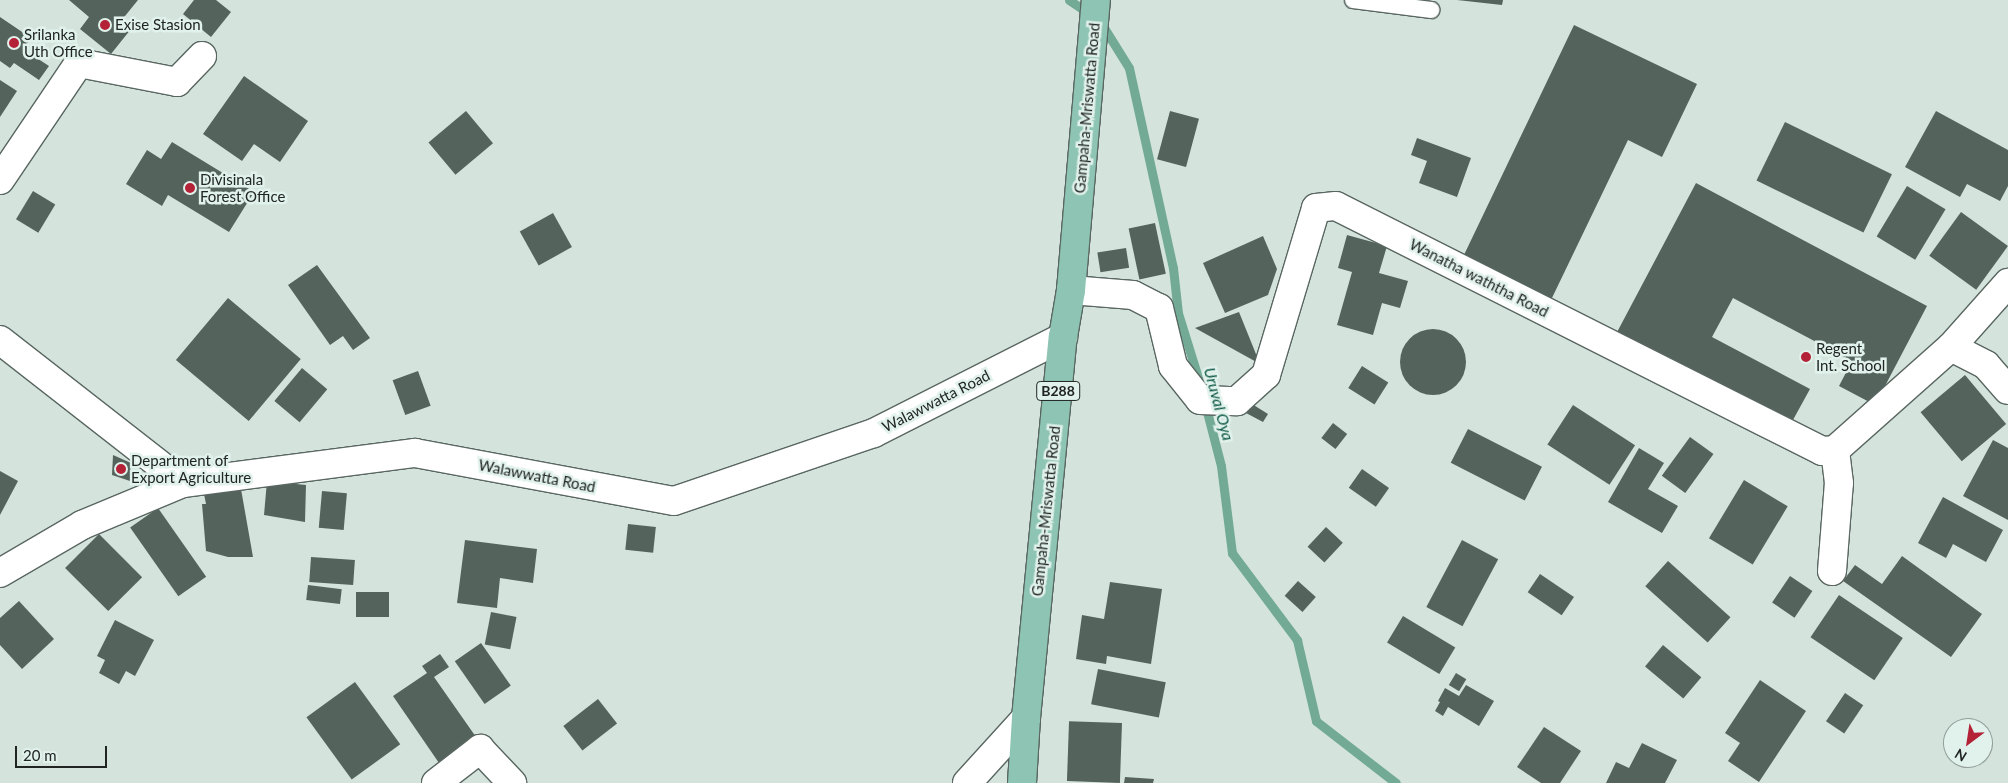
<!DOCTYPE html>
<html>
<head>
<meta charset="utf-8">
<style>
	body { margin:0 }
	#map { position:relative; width:2008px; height:783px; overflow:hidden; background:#d4e4dd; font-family:Lato,sans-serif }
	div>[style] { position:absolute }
	.stream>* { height:9px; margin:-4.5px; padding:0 4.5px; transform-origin:4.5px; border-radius:4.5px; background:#72aa96 }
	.building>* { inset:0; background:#55635d; transform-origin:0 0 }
	.round { border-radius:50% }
	.roads { filter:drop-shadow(1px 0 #596661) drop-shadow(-1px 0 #596661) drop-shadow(0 1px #596661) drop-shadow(0 -1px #596661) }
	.service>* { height:16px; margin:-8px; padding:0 8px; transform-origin:8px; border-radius:8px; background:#fff }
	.minor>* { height:28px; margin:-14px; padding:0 14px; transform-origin:14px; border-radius:14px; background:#fff }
	.tertiary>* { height:28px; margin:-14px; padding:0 14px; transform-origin:14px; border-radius:14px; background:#fff }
	.primary>* { height:28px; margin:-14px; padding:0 14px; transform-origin:14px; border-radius:14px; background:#8ec4b3 }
	.dots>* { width:14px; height:14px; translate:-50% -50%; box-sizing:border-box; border:2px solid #e1f1eb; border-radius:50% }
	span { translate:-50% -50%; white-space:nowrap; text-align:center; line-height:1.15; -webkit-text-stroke:5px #e1f1eb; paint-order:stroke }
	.shield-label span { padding:1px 4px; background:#e1f1eb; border:1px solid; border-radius:4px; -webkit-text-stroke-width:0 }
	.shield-label { font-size:14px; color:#202523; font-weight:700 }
	.poi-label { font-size:15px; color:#202523 }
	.left { translate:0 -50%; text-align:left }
	.street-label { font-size:15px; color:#202523 }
	.water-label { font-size:16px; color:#0a5743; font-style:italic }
	.north { position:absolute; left:1943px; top:718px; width:50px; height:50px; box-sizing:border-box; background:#e1f1eb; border:1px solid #949f9b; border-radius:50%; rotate:211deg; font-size:14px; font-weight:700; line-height:20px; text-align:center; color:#202523 }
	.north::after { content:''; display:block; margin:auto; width:18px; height:22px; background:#b42237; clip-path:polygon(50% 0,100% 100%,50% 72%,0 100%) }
	.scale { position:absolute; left:15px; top:746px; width:92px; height:22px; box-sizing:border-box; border:2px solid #202523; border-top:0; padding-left:6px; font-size:15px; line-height:18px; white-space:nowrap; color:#202523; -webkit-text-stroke:4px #e1f1eb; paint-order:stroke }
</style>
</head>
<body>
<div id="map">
	<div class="stream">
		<i style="left:1069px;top:0;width:27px;rotate:34deg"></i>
		<i style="left:1101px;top:23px;width:53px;rotate:58.1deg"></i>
		<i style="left:1129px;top:68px;width:205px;rotate:77.6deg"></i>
		<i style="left:1173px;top:268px;width:45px;rotate:83.7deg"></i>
		<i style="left:1178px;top:313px;width:74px;rotate:72.8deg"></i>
		<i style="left:1205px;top:404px;width:64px;rotate:75.5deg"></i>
		<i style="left:1221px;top:466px;width:88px;rotate:82.8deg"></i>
		<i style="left:1232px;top:553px;width:109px;rotate:53.2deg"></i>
		<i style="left:1297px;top:640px;width:83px;rotate:76.8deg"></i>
		<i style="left:1316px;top:721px;width:101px;rotate:37.8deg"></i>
	</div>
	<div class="building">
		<i style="clip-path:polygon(69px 0,138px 0,121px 21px,131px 29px,111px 54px,80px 29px,89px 17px)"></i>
		<i style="clip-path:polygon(194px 0,216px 0,231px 12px,211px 37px,183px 14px)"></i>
		<i style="clip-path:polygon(1457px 0,1503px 0,1502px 5px)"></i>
		<i style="clip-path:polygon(0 17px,31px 38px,23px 49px,49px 66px,39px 80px,14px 63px,10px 68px,0 61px)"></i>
		<i style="clip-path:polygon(1574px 25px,1697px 84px,1662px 157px,1628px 140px,1551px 300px,1463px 257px)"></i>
		<i style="clip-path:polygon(244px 76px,308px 121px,280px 162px,254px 144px,242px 161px,203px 134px)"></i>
		<i style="clip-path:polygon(0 80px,17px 91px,0 117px)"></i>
		<i style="left:466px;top:111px;width:42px;height:49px;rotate:50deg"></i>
		<i style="left:1170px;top:111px;width:30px;height:50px;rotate:15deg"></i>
		<i style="clip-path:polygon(1936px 111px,2008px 150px,2008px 186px,2000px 201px,1967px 184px,1960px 197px,1905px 167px)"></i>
		<i style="left:1785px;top:122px;width:119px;height:65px;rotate:26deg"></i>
		<i style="clip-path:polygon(1417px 138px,1471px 158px,1457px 197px,1419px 183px,1427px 161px,1411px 155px)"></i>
		<i style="clip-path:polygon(172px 142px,254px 192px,229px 232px,168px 195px,162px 206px,126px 184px,147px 150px,161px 159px)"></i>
		<i style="clip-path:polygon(1696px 183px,1927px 306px,1875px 405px,1839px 386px,1852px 361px,1733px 298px,1712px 337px,1810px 389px,1788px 429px,1615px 336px)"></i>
		<i style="left:1907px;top:186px;width:45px;height:59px;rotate:31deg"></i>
		<i style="left:33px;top:191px;width:26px;height:33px;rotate:31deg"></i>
		<i style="left:1961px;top:212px;width:58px;height:54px;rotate:36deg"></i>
		<i style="left:553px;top:213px;width:39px;height:38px;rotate:61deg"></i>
		<i style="left:1155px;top:223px;width:52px;height:27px;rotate:78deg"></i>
		<i style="clip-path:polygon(1347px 235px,1387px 246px,1379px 273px,1408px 281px,1400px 308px,1382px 303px,1373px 335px,1337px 325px,1352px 272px,1338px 268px)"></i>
		<i style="clip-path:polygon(1263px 236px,1277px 269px,1268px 295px,1225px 313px,1203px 263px)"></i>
		<i style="left:1126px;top:248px;width:20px;height:29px;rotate:81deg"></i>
		<i style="clip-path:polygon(317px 265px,370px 338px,353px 350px,343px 336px,330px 345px,288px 285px)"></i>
		<i style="left:228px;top:298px;width:95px;height:81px;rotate:40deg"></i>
		<i style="clip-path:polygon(1239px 312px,1260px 364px,1195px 328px)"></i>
		<i class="round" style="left:1400px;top:329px;width:66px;height:66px"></i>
		<i style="left:1362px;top:366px;width:31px;height:26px;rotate:32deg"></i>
		<i style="left:302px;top:368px;width:33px;height:43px;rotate:40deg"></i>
		<i style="left:418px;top:371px;width:37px;height:27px;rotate:70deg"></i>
		<i style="left:1965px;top:375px;width:64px;height:58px;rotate:50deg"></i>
		<i style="clip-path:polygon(1252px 404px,1268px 414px,1263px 422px,1246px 413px)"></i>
		<i style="left:1573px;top:405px;width:74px;height:47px;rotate:33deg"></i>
		<i style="left:1333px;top:423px;width:18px;height:19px;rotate:38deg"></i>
		<i style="left:1468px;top:429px;width:83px;height:38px;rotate:27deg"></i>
		<i style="left:1690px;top:437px;width:29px;height:48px;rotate:36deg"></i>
		<i style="clip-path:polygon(1993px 440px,2008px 448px,2008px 520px,1963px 496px)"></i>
		<i style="clip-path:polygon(1639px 448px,1664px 463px,1648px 489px,1678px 506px,1662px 533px,1608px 502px)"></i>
		<i style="clip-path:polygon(113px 455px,131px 463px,130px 481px,112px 475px)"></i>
		<i style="left:1362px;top:469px;width:33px;height:23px;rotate:35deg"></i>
		<i style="clip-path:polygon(0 471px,18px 481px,0 515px)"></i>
		<i style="left:1744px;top:480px;width:51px;height:68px;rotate:31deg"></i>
		<i style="clip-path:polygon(267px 481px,306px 485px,305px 522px,264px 515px)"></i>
		<i style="clip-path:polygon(241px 489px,253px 557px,228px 557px,206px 551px,202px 504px,206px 504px,204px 494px)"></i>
		<i style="left:322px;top:491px;width:25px;height:37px;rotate:5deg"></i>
		<i style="clip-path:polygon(1943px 497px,2003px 530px,1986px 562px,1953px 544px,1946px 558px,1918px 543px)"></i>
		<i style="left:158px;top:508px;width:84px;height:34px;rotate:55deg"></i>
		<i style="left:628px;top:524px;width:28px;height:26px;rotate:6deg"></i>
		<i style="left:1326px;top:527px;width:23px;height:27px;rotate:43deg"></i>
		<i style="left:99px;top:534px;width:61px;height:48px;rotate:45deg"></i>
		<i style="clip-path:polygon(465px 540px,537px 549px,533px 583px,500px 578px,497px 608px,457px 603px)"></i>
		<i style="left:1462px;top:540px;width:41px;height:76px;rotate:28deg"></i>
		<i style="clip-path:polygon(1902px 556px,1982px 614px,1951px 657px,1843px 581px,1855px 565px,1882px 584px)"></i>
		<i style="left:311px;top:557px;width:44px;height:25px;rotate:4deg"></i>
		<i style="left:1668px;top:561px;width:84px;height:34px;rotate:42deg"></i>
		<i style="left:1540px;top:574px;width:41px;height:22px;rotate:34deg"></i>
		<i style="left:1790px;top:576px;width:27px;height:32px;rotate:34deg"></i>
		<i style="left:1298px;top:581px;width:24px;height:20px;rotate:42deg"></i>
		<i style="clip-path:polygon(1110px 582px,1162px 589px,1151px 664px,1107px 656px,1106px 664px,1076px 659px,1082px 615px,1104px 619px)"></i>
		<i style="left:308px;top:585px;width:34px;height:15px;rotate:7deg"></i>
		<i style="left:389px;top:592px;width:25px;height:33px;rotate:90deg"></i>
		<i style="left:1839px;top:595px;width:77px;height:51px;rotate:34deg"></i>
		<i style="clip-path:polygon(19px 601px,54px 639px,22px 669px,0 645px,0 618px)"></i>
		<i style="left:491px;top:612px;width:26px;height:33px;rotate:11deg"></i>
		<i style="left:1403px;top:616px;width:61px;height:31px;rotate:31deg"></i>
		<i style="clip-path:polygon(115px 620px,154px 640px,135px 676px,126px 671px,119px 684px,99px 673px,105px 660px,97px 656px)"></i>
		<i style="left:481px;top:643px;width:52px;height:32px;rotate:55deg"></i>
		<i style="left:1663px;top:645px;width:50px;height:28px;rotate:40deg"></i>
		<i style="clip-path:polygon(440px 654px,449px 667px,434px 677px,476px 737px,439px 763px,393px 696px,427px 673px,422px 666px)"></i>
		<i style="left:1098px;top:669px;width:69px;height:36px;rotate:11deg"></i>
		<i style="left:1456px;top:673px;width:12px;height:14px;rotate:31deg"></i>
		<i style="clip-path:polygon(1760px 680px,1806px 711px,1759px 782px,1728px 761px,1740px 743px,1725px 733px)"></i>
		<i style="left:355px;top:682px;width:77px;height:60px;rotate:54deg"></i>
		<i style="clip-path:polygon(1466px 685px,1494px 701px,1479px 726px,1448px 707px,1443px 716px,1435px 711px,1440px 702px,1438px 701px,1445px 688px,1459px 696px)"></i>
		<i style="left:1845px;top:693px;width:22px;height:34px;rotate:34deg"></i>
		<i style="left:598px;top:699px;width:31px;height:44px;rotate:52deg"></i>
		<i style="left:1122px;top:723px;width:60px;height:53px;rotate:92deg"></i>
		<i style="clip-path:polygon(1544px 727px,1581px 751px,1560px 783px,1541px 783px,1517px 767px)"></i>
		<i style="clip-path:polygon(1642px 743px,1677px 760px,1665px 783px,1606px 783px,1616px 762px,1629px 768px)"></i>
		<i style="clip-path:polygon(1125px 777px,1154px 779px,1153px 783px,1124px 783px)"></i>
	</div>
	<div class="roads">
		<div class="service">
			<i style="left:1353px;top:0;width:79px;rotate:7.3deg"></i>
		</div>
		<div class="minor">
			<i style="left:0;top:180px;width:141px;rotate:-56deg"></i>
			<i style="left:79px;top:63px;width:100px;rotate:11deg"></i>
			<i style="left:177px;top:82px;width:36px;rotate:-46deg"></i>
			<i style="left:1071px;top:290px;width:62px;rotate:4.6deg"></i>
			<i style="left:1133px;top:295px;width:29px;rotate:27deg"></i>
			<i style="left:1159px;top:308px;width:60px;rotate:76.4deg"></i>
			<i style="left:1173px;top:366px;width:43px;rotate:51.5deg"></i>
			<i style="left:1200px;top:400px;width:37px;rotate:2deg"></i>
			<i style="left:1237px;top:401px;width:39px;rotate:-42deg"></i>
			<i style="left:1266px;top:375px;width:174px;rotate:-73.3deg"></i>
			<i style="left:1316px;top:208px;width:20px;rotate:-6deg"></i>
			<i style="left:1336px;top:206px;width:544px;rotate:26.75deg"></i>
			<i style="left:1822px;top:451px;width:13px;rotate:-4deg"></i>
			<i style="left:1835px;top:450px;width:155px;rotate:-41.6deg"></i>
			<i style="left:1951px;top:347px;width:39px;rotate:27deg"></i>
			<i style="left:1986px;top:365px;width:33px;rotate:49deg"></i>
			<i style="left:0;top:340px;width:232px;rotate:38deg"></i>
			<i style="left:1951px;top:347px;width:86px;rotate:-48.3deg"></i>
			<i style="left:1832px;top:571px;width:88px;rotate:-85.5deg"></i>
			<i style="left:1839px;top:483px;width:33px;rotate:-97deg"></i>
			<i style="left:0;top:573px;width:95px;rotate:-30.3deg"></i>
			<i style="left:82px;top:525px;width:109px;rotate:-22.6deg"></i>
			<i style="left:183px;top:483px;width:234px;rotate:-7.4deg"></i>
			<i style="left:415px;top:453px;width:263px;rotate:10.5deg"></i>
			<i style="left:674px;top:501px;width:211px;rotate:-18.8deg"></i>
			<i style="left:874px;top:433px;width:212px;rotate:-26.9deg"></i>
			<i style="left:436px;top:783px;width:56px;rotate:-37.7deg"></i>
			<i style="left:480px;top:749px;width:47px;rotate:46.7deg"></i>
		</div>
		<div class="tertiary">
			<i style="left:967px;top:783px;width:88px;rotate:-47.8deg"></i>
		</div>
		<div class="primary">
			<i style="left:1022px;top:783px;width:65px;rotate:-86.5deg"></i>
			<i style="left:1026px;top:718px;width:383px;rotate:-84.5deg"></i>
			<i style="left:1063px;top:337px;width:48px;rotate:-80.3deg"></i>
			<i style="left:1071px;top:290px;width:291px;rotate:-85.1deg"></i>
		</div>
	</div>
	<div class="dots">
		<i style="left:105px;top:25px;background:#b42237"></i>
		<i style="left:14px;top:43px;background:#b42237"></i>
		<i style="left:190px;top:188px;background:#b42237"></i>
		<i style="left:1806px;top:357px;background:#b42237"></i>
		<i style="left:121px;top:469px;background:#b42237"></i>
	</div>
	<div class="shield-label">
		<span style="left:1058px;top:391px">B288</span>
	</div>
	<div class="poi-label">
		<span class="left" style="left:115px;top:25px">Exise Stasion</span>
		<span class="left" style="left:24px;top:43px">Srilanka<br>Uth Office</span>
		<span class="left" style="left:200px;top:188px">Divisinala<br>Forest Office</span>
		<span class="left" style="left:1816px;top:357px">Regent<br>Int. School</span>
		<span class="left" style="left:131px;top:469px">Department of<br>Export Agriculture</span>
	</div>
	<div class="street-label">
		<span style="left:1087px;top:108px;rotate:-85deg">Gampaha-Mriswatta Road</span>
		<span style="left:1479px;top:278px;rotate:27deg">Wanatha waththa Road</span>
		<span style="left:936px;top:401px;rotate:-27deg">Walawwatta Road</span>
		<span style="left:537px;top:476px;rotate:11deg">Walawwatta Road</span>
		<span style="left:1046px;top:511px;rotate:-84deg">Gampaha-Mriswatta Road</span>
	</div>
	<div class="water-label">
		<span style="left:1219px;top:404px;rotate:75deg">Uruval Oya</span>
	</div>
	<div class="north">N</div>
	<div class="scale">20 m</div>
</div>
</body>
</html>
